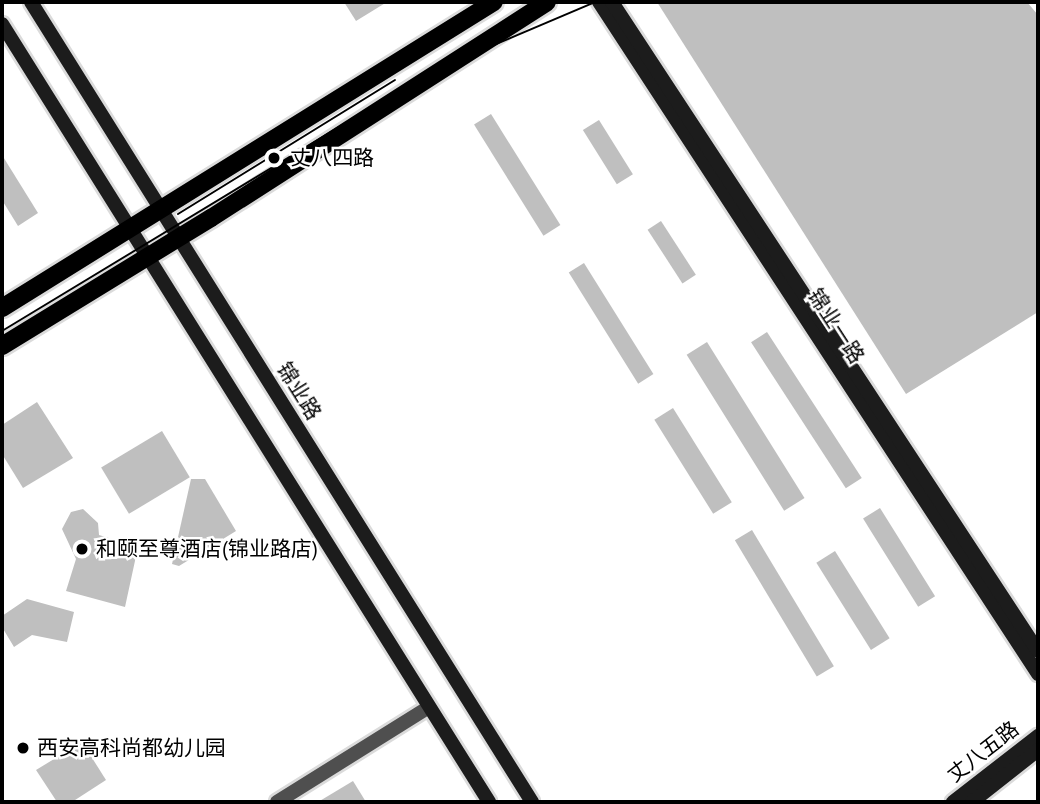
<!DOCTYPE html>
<html>
<head>
<meta charset="utf-8">
<style>
	body { margin:0 }
	#map { position:relative; width:1040px; height:804px; overflow:hidden; background:#fff; font-family:"PT Sans","Noto Sans SC",sans-serif }
	div>[style] { position:absolute }
	.building>* { inset:0; background:#bfbfbf; transform-origin:0 0 }
	.roads { filter:drop-shadow(2px 0 #dbdbdb) drop-shadow(-2px 0 #dbdbdb) drop-shadow(0 2px #dbdbdb) drop-shadow(0 -2px #dbdbdb) }
	.street>* { height:14px; margin:-7px; padding:0 7px; transform-origin:7px; border-radius:7px; background:#4f4f4f }
	.secondary>* { height:14px; margin:-7px; padding:0 7px; transform-origin:7px; border-radius:7px; background:#1c1c1c }
	.primary>* { height:18px; margin:-9px; padding:0 9px; transform-origin:9px; border-radius:9px; background:#000 }
	.tram>* { height:2px; margin:-1px; padding:0 1px; transform-origin:1px; border-radius:1px; background:#000 }
	.dots>* { width:19px; height:19px; translate:-50% -50%; box-sizing:border-box; border:4px solid #fff; border-radius:50% }
	span { translate:-50% -50%; white-space:nowrap; text-align:center; line-height:1.15; -webkit-text-stroke:5px #fff; paint-order:stroke }
	.poi-label { font-size:21px; color:#000 }
	.left { translate:0 -50%; text-align:left }
	.street-label { font-size:21px; color:#000 }
	.frame { position:absolute; inset:0; border:4px solid #000; pointer-events:none }
</style>
</head>
<body>
<div id="map">
	<div class="building">
		<i style="clip-path:polygon(344px 2px,387px 2px,356px 21px)"></i>
		<i style="clip-path:polygon(657px 2px,1027px 2px,1038px 15px,1038px 312px,906px 394px)"></i>
		<i style="left:491px;top:114px;width:131px;height:20px;rotate:58deg"></i>
		<i style="left:599px;top:120px;width:64px;height:19px;rotate:58deg"></i>
		<i style="clip-path:polygon(2px 155px,38px 213px,18px 226px,2px 200px)"></i>
		<i style="left:661px;top:221px;width:64px;height:16px;rotate:57deg"></i>
		<i style="left:584px;top:263px;width:131px;height:18px;rotate:58deg"></i>
		<i style="left:767px;top:332px;width:174px;height:19px;rotate:57deg"></i>
		<i style="left:707px;top:342px;width:184px;height:24px;rotate:58deg"></i>
		<i style="clip-path:polygon(37px 402px,73px 458px,23px 488px,2px 454px,2px 425px)"></i>
		<i style="left:673px;top:408px;width:111px;height:22px;rotate:58deg"></i>
		<i style="left:162px;top:431px;width:54px;height:71px;rotate:59deg"></i>
		<i style="clip-path:polygon(191px 479px,205px 479px,236px 531px,179px 566px,172px 564px)"></i>
		<i style="left:880px;top:508px;width:104px;height:20px;rotate:58deg"></i>
		<i style="clip-path:polygon(83px 509px,98px 523px,99px 535px,138px 547px,125px 607px,66px 591px,76px 559px,62px 529px,71px 512px)"></i>
		<i style="left:752px;top:530px;width:159px;height:20px;rotate:59deg"></i>
		<i style="left:835px;top:551px;width:103px;height:22px;rotate:58deg"></i>
		<i style="clip-path:polygon(27px 599px,74px 612px,67px 642px,32px 635px,14px 647px,2px 627px,2px 616px)"></i>
		<i style="clip-path:polygon(82px 742px,106px 780px,72px 802px,57px 802px,36px 770px)"></i>
		<i style="clip-path:polygon(353px 781px,366px 802px,318px 802px)"></i>
	</div>
	<div class="roads">
		<div class="street">
			<i style="left:277px;top:802px;width:179px;rotate:-32deg"></i>
		</div>
		<div class="secondary">
			<i style="left:31px;top:2px;width:944px;rotate:57.94deg"></i>
			<i style="left:599px;top:2px;width:803px;rotate:56.84deg"></i>
			<i style="left:612px;top:2px;width:776px;rotate:56.72deg"></i>
			<i style="left:2px;top:24px;width:918px;rotate:57.95deg"></i>
			<i style="left:953px;top:802px;width:108px;rotate:-37.8deg"></i>
			<i style="left:972px;top:802px;width:84px;rotate:-38.2deg"></i>
		</div>
		<div class="primary">
			<i style="left:2px;top:308px;width:579px;rotate:-31.88deg"></i>
			<i style="left:2px;top:346px;width:245px;rotate:-31.5deg"></i>
			<i style="left:211px;top:218px;width:399px;rotate:-32.7deg"></i>
		</div>
	</div>
	<div class="tram">
		<i style="left:178px;top:214px;width:255px;rotate:-31.7deg"></i>
		<i style="left:2px;top:331px;width:498px;rotate:-31.2deg"></i>
		<i style="left:428px;top:73px;width:181px;rotate:-23deg"></i>
	</div>
	<div class="dots">
		<i style="left:274px;top:158px;background:#000"></i>
		<i style="left:82px;top:549px;background:#000"></i>
		<i style="left:23px;top:748px;background:#000"></i>
	</div>
	<div class="poi-label">
		<span class="left" style="left:290px;top:158px">丈八四路</span>
		<span class="left" style="left:96px;top:549px">和颐至尊酒店(锦业路店)</span>
		<span class="left" style="left:37px;top:748px">西安高科尚都幼儿园</span>
	</div>
	<div class="street-label">
		<span style="left:836px;top:326px;rotate:57deg">锦业一路</span>
		<span style="left:299px;top:391px;rotate:58deg">锦业路</span>
		<span style="left:983px;top:752px;rotate:-38deg">丈八五路</span>
	</div>
	<div class="frame"></div>
</div>
</body>
</html>
